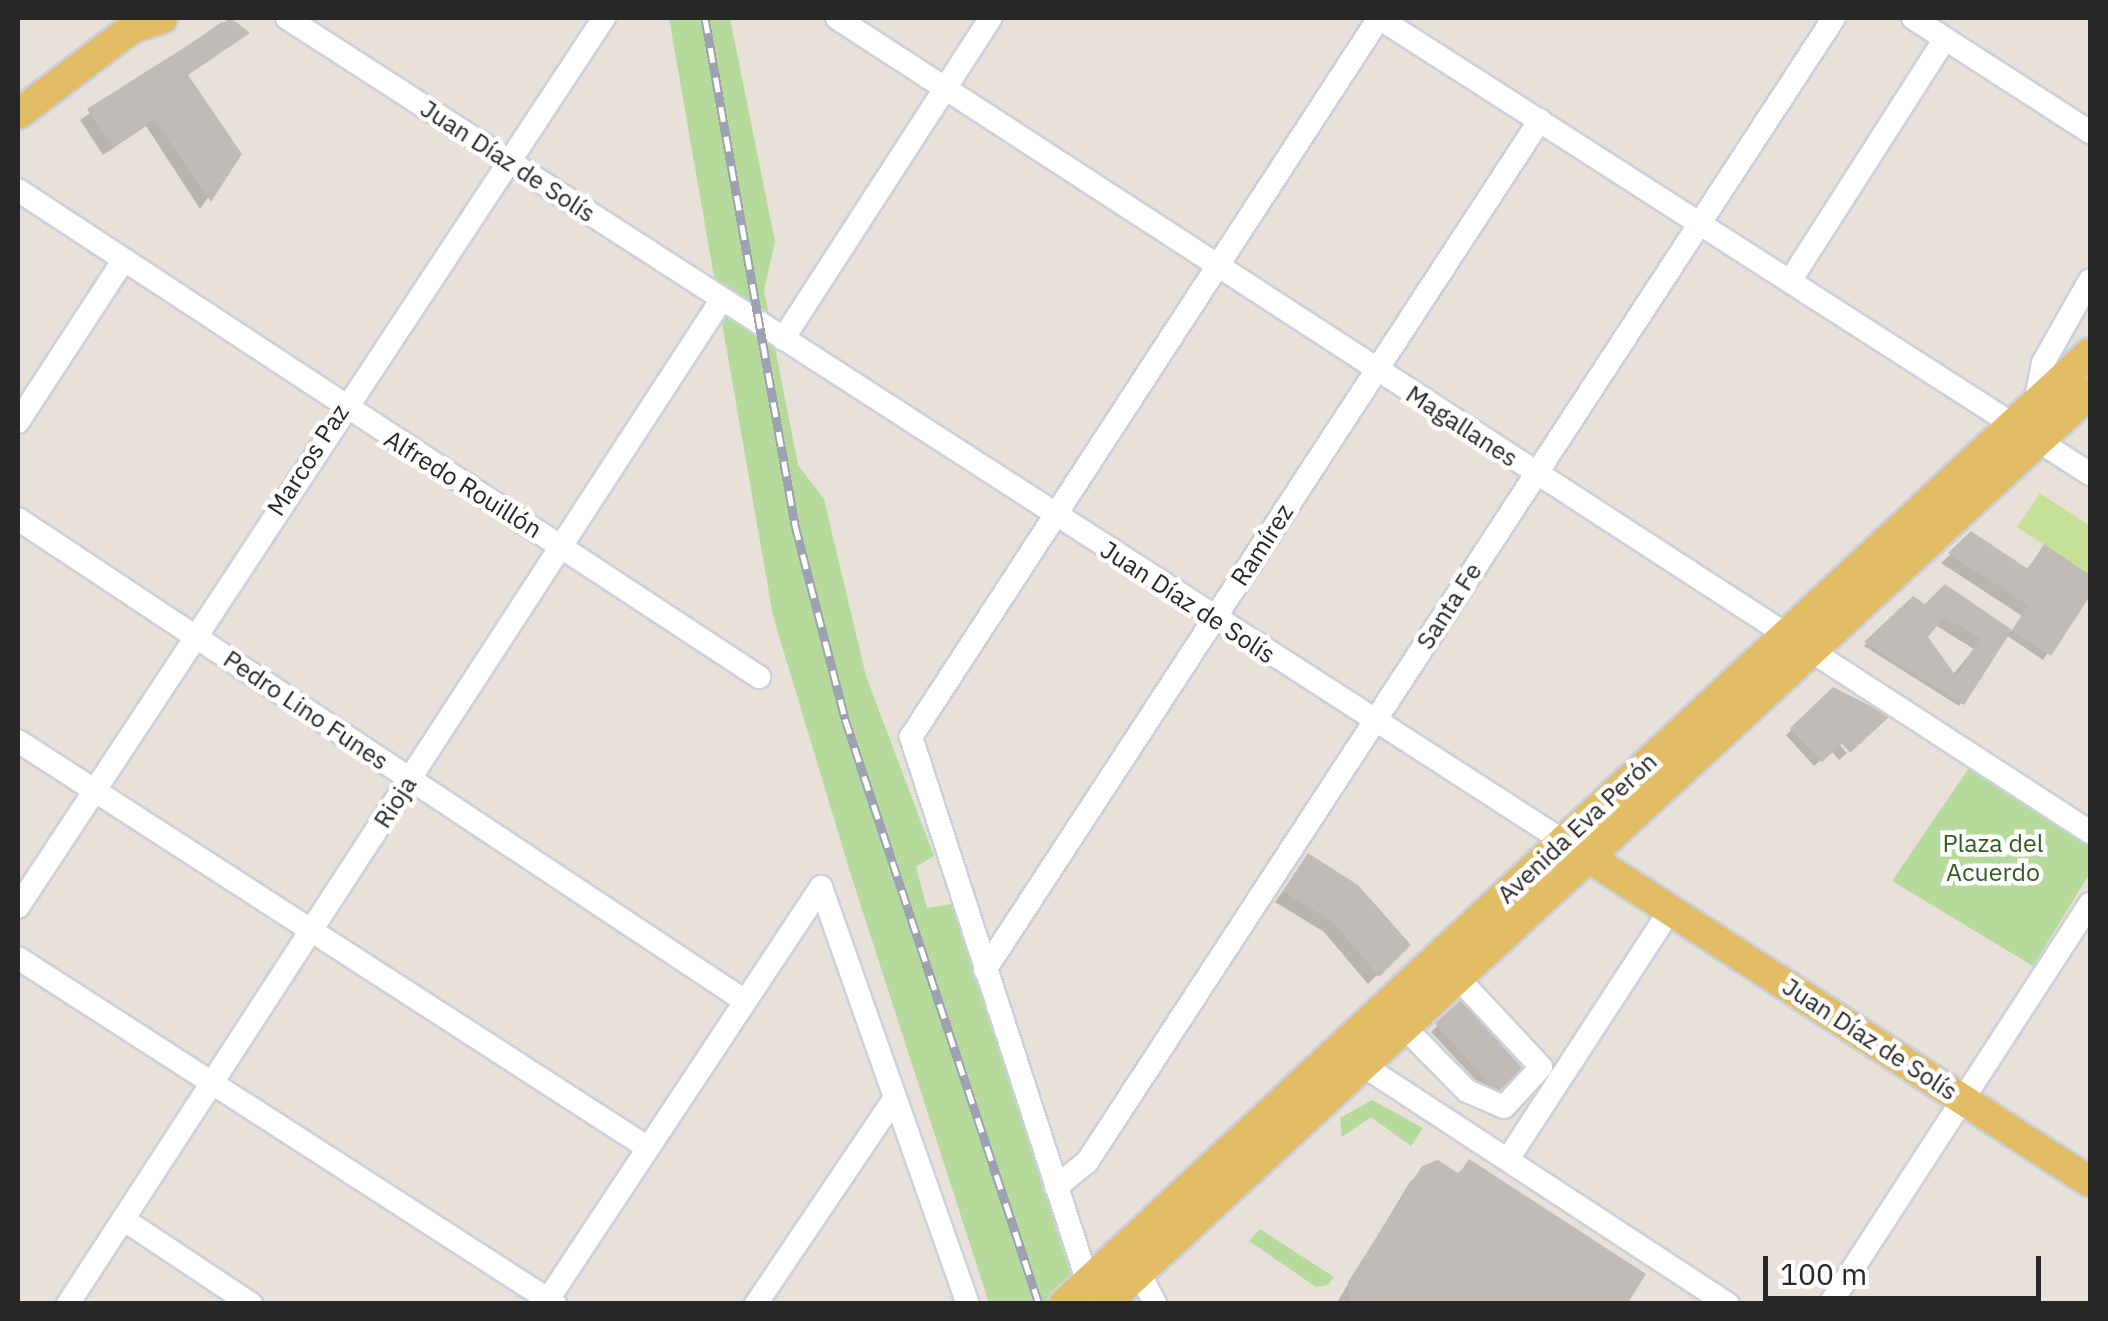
<!DOCTYPE html>
<html>
<head>
<meta charset="utf-8">
<style>
	body { margin:0 }
	#map { position:relative; width:2108px; height:1321px; overflow:hidden; background:#e8e1da; font-family:"IBM Plex Sans",sans-serif }
	div>[style] { position:absolute }
	.green>* { inset:0; background:#b5da9b }
	.pitch>* { inset:0; background:#c6e197 }
	.shadow>* { inset:0; background:#0003; transform-origin:0 0 }
	.building>* { inset:0; background:#c1bbb7; transform-origin:0 0 }
	.roads { filter:drop-shadow(2px 0 #ccd0db) drop-shadow(-2px 0 #ccd0db) drop-shadow(0 2px #ccd0db) drop-shadow(0 -2px #ccd0db) }
	.minor>* { height:22px; margin:-11px; padding:0 11px; transform-origin:11px; border-radius:11px; background:#fff }
	.major>* { height:30px; margin:-15px; padding:0 15px; transform-origin:15px; border-radius:15px; background:#e2bd65 }
	.rail>* { height:9px; margin-top:-4.5px; transform-origin:0; background:repeating-linear-gradient(90deg,#fff 0 15px,#9da1b0 0 30px); box-sizing:border-box; border-block:2px solid #9da1b0 }
	span { translate:-50% -50%; white-space:nowrap; text-align:center; line-height:1.15; -webkit-text-stroke:9px #fff; paint-order:stroke }
	.street-label { font-size:25px; color:#272727 }
	.park-label { font-size:25px; color:#305c20 }
	.frame { position:absolute; inset:0; border:20px solid #272727; pointer-events:none }
	.scale { position:absolute; left:1763px; top:1256px; width:278px; height:45px; box-sizing:border-box; border:5px solid #272727; border-top:0; padding-left:12px; font-size:30px; line-height:35px; white-space:nowrap; color:#272727; -webkit-text-stroke:8px #fff; paint-order:stroke }
</style>
</head>
<body>
<div id="map">
	<div class="green">
		<i style="clip-path:polygon(669px 18px,730px 18px,775px 242px,764px 291px,798px 465px,824px 499px,866px 676px,934px 856px,916px 867px,927px 908px,952px 904px,1080px 1303px,989px 1303px,850px 872px,773px 616px)"></i>
		<i style="clip-path:polygon(1973px 762px,2090px 839px,2090px 873px,2033px 966px,1892px 881px)"></i>
		<i style="clip-path:polygon(1372px 1100px,1423px 1128px,1411px 1146px,1371px 1117px,1342px 1137px,1340px 1118px)"></i>
		<i style="clip-path:polygon(1260px 1229px,1334px 1277px,1328px 1285px,1316px 1287px,1249px 1241px)"></i>
	</div>
	<div class="pitch">
		<i style="clip-path:polygon(2040px 493px,2090px 526px,2090px 575px,2017px 527px)"></i>
	</div>
	<div class="shadow">
		<i style="clip-path:polygon(222px 22px,245px 30px,241px 38px,186px 76px,239px 154px,200px 209px,146px 126px,103px 155px,80px 120px)"></i>
		<i style="clip-path:polygon(evenodd,1972px 535px,2026px 570px,2044px 548px,2090px 578px,2090px 591px,2043px 660px,2006px 635px,1959px 706px,1864px 646px,1913px 599px,1925px 607px,1945px 588px,2011px 632px,2022px 616px,1941px 563px,1972px 535px,1935px 625px,1974px 649px,1951px 677px,1925px 637px,1935px 625px)"></i>
		<i style="clip-path:polygon(1810px 712px,1847px 753px,1839px 760px,1831px 751px,1814px 766px,1786px 735px)"></i>
		<i style="clip-path:polygon(1308px 856px,1408px 945px,1368px 984px,1324px 932px,1275px 902px)"></i>
		<i style="left:1461px;top:1004px;width:88px;height:41px;rotate:47deg"></i>
		<i style="clip-path:polygon(1469px 1162px,1624px 1304px,1336px 1304px,1410px 1182px,1424px 1168px,1456px 1175px)"></i>
	</div>
	<div class="building">
		<i style="clip-path:polygon(231px 18px,250px 33px,188px 75px,242px 154px,211px 202px,154px 119px,114px 147px,87px 109px)"></i>
		<i style="clip-path:polygon(1971px 531px,2028px 569px,2044px 544px,2090px 575px,2090px 596px,2051px 656px,2012px 630px,2028px 605px,1948px 553px)"></i>
		<i style="clip-path:polygon(evenodd,1945px 584px,2012px 630px,1964px 705px,1864px 642px,1913px 596px,1925px 604px,1945px 584px,1944px 617px,1980px 638px,1956px 676px,1928px 637px,1944px 617px)"></i>
		<i style="clip-path:polygon(1833px 687px,1890px 716px,1850px 753px,1842px 744px,1822px 762px,1790px 728px)"></i>
		<i style="clip-path:polygon(1308px 853px,1358px 885px,1411px 945px,1379px 977px,1334px 923px,1283px 891px)"></i>
		<i style="left:1461px;top:1000px;width:93px;height:35px;rotate:48deg"></i>
		<i style="clip-path:polygon(1469px 1159px,1646px 1274px,1627px 1304px,1350px 1304px,1348px 1282px,1422px 1166px,1438px 1160px,1459px 1174px)"></i>
	</div>
	<div class="roads">
		<div class="minor">
			<i style="left:287px;top:18px;width:1518px;rotate:32.82deg"></i>
			<i style="left:837px;top:18px;width:1494px;rotate:33.01deg"></i>
			<i style="left:1379px;top:18px;width:845px;rotate:32.67deg"></i>
			<i style="left:1913px;top:18px;width:211px;rotate:32.8deg"></i>
			<i style="left:18px;top:190px;width:887px;rotate:33.31deg"></i>
			<i style="left:1790px;top:281px;width:287px;rotate:-57.4deg"></i>
			<i style="left:783px;top:339px;width:382px;rotate:-57.1deg"></i>
			<i style="left:2035px;top:404px;width:42px;rotate:-79deg"></i>
			<i style="left:2043px;top:363px;width:95px;rotate:-60.5deg"></i>
			<i style="left:18px;top:422px;width:192px;rotate:-56.9deg"></i>
			<i style="left:18px;top:519px;width:872px;rotate:33.54deg"></i>
			<i style="left:18px;top:741px;width:750px;rotate:32.86deg"></i>
			<i style="left:821px;top:887px;width:442px;rotate:70.6deg"></i>
			<i style="left:18px;top:907px;width:1065px;rotate:-56.61deg"></i>
			<i style="left:18px;top:958px;width:639px;rotate:32.79deg"></i>
			<i style="left:985px;top:970px;width:1015px;rotate:-56.86deg"></i>
			<i style="left:1405px;top:1028px;width:88px;rotate:45.5deg"></i>
			<i style="left:1467px;top:1091px;width:40px;rotate:23.4deg"></i>
			<i style="left:1504px;top:1107px;width:54px;rotate:-47.2deg"></i>
			<i style="left:1541px;top:1067px;width:120px;rotate:-133deg"></i>
			<i style="left:1364px;top:1066px;width:435px;rotate:33.2deg"></i>
			<i style="left:1508px;top:1159px;width:298px;rotate:-56.9deg"></i>
			<i style="left:1056px;top:1187px;width:40px;rotate:-39deg"></i>
			<i style="left:1087px;top:1162px;width:1366px;rotate:-56.86deg"></i>
			<i style="left:123px;top:1219px;width:154px;rotate:33.6deg"></i>
			<i style="left:1139px;top:1272px;width:36px;rotate:63deg"></i>
			<i style="left:1092px;top:1295px;width:587px;rotate:-107.97deg"></i>
			<i style="left:911px;top:737px;width:858px;rotate:-56.94deg"></i>
			<i style="left:68px;top:1304px;width:1199px;rotate:-56.95deg"></i>
			<i style="left:545px;top:1304px;width:500px;rotate:-56.5deg"></i>
			<i style="left:756px;top:1304px;width:245px;rotate:-56deg"></i>
			<i style="left:1830px;top:1304px;width:477px;rotate:-57deg"></i>
		</div>
		<div class="major">
			<i style="left:18px;top:114px;width:143px;rotate:-37deg"></i>
			<i style="left:132px;top:28px;width:32px;rotate:-18deg"></i>
			<i style="left:1574px;top:848px;width:615px;rotate:32.91deg"></i>
			<i style="left:1064px;top:1304px;width:1399px;rotate:-42.83deg"></i>
			<i style="left:1105px;top:1304px;width:1342px;rotate:-42.76deg"></i>
		</div>
	</div>
	<div class="rail">
		<i style="left:705px;top:18px;width:515px;rotate:79.93deg"></i>
		<i style="left:795px;top:525px;width:200px;rotate:75.5deg"></i>
		<i style="left:845px;top:719px;width:616px;rotate:71.65deg"></i>
	</div>
	<div class="street-label">
		<span style="left:508px;top:161px;rotate:33deg">Juan Díaz de Solís</span>
		<span style="left:1462px;top:426px;rotate:33deg">Magallanes</span>
		<span style="left:308px;top:460px;rotate:-57deg">Marcos Paz</span>
		<span style="left:463px;top:484px;rotate:32deg">Alfredo Rouillón</span>
		<span style="left:1262px;top:545px;rotate:-57deg">Ramírez</span>
		<span style="left:1188px;top:602px;rotate:33deg">Juan Díaz de Solís</span>
		<span style="left:1449px;top:606px;rotate:-57deg">Santa Fe</span>
		<span style="left:306px;top:710px;rotate:34deg">Pedro Lino Funes</span>
		<span style="left:395px;top:802px;rotate:-57deg">Rioja</span>
		<span style="left:1577px;top:828px;rotate:-43deg">Avenida Eva Perón</span>
		<span style="left:1870px;top:1039px;rotate:33deg">Juan Díaz de Solís</span>
	</div>
	<div class="park-label">
		<span style="left:1993px;top:858px">Plaza del<br>Acuerdo</span>
	</div>
	<div class="frame"></div>
	<div class="scale">100 m</div>
</div>
</body>
</html>
